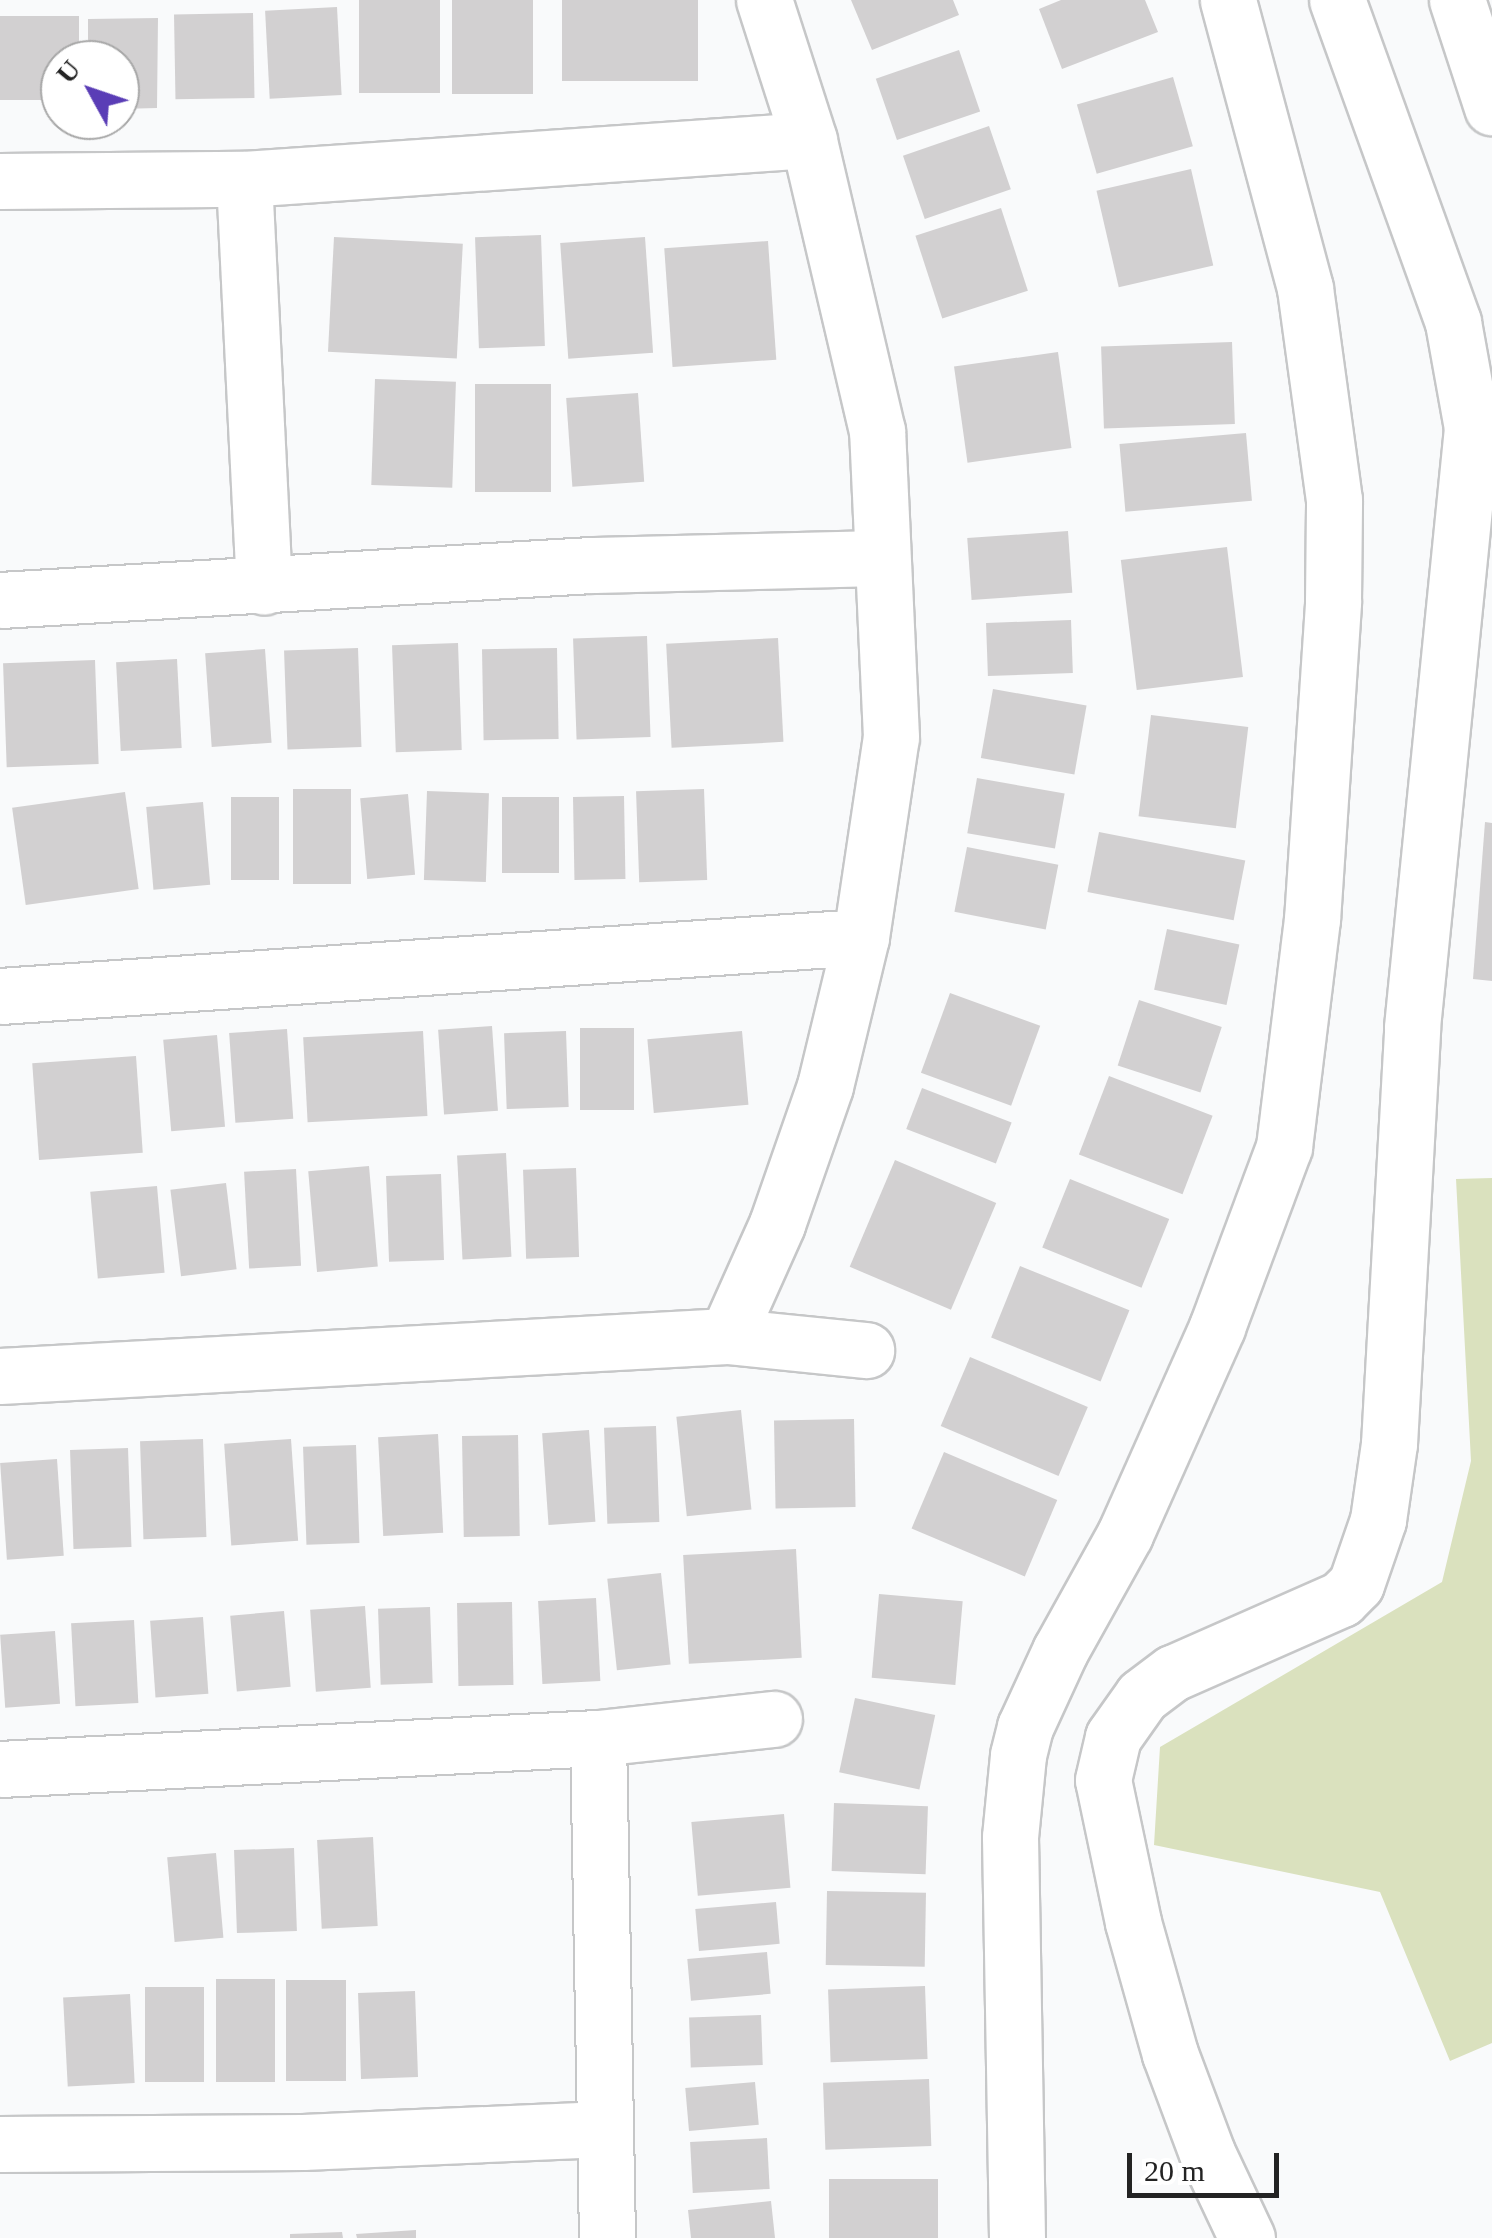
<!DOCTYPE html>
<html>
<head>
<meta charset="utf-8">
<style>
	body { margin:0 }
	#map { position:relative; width:1492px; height:2238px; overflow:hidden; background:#f9fafb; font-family:"Times New Roman",serif }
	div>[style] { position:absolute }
	.green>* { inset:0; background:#dae1be }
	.building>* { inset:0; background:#d2d0d1; transform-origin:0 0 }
	.roads { filter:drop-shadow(2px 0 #c6c7c8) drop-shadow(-2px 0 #c6c7c8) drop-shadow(0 2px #c6c7c8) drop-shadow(0 -2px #c6c7c8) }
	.minor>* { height:55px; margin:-27.5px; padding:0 27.5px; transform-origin:27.5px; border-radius:27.5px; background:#fff }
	span { translate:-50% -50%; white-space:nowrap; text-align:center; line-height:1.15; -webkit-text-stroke:8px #fff; paint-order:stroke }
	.north { position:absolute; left:40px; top:40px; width:100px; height:100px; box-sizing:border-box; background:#fff; border:2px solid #a7a7a7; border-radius:50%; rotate:310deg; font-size:28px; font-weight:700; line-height:40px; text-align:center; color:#232323 }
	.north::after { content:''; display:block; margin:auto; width:35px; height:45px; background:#5a3db6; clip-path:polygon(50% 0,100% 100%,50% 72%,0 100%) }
	.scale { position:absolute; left:1127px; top:2153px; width:152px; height:45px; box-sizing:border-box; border:5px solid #232323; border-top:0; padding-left:12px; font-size:30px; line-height:35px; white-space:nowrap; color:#232323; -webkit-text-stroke:8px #fff; paint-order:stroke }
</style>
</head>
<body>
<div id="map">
	<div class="green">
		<i style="clip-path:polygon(1492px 1178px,1492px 2043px,1450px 2061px,1380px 1892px,1154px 1845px,1160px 1747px,1442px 1582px,1471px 1461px,1456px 1179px)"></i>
	</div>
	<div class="building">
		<i style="left:359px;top:0;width:81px;height:93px"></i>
		<i style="left:452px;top:0;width:81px;height:94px"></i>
		<i style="left:562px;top:0;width:136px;height:81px"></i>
		<i style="clip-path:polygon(851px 0,953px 0,959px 15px,872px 50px)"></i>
		<i style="clip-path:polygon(1061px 0,1145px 0,1158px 32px,1062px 69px,1039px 9px)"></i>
		<i style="left:337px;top:7px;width:88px;height:72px;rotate:87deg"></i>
		<i style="left:253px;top:13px;width:85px;height:79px;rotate:89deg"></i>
		<i style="clip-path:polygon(0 16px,79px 16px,79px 60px,60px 60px,60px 100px,0 100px)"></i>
		<i style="clip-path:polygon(158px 18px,157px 108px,120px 109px,120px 60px,88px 60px,88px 19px)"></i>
		<i style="left:959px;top:50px;width:65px;height:88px;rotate:71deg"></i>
		<i style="left:1173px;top:77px;width:72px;height:100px;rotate:74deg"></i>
		<i style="left:989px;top:126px;width:67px;height:91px;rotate:71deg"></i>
		<i style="left:1191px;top:169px;width:99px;height:97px;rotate:77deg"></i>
		<i style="left:1001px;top:208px;width:87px;height:90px;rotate:72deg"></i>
		<i style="left:541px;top:235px;width:111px;height:66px;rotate:88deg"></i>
		<i style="left:334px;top:237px;width:129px;height:115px;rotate:3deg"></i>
		<i style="left:645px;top:237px;width:116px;height:85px;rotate:86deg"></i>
		<i style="left:768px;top:241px;width:119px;height:104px;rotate:86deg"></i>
		<i style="left:1232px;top:342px;width:82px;height:131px;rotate:88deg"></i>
		<i style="left:1058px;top:352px;width:97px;height:105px;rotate:82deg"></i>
		<i style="left:375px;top:379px;width:81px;height:106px;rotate:2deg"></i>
		<i style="left:475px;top:384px;width:76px;height:108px"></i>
		<i style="left:638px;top:393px;width:89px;height:72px;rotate:86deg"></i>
		<i style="left:1246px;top:433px;width:68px;height:127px;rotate:85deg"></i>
		<i style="left:1068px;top:531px;width:62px;height:101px;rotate:86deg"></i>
		<i style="left:1227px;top:547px;width:131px;height:107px;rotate:83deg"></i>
		<i style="left:1071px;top:620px;width:53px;height:85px;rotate:88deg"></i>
		<i style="left:647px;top:636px;width:101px;height:74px;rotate:88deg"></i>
		<i style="left:778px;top:638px;width:104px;height:112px;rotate:87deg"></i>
		<i style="left:458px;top:643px;width:107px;height:66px;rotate:88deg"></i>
		<i style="left:358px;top:648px;width:99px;height:74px;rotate:88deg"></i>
		<i style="left:557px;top:648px;width:91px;height:75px;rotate:89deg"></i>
		<i style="left:265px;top:649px;width:94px;height:60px;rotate:86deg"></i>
		<i style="left:177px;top:659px;width:89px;height:61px;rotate:87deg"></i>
		<i style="left:95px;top:660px;width:104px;height:92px;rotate:88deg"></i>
		<i style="left:993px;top:689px;width:95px;height:70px;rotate:10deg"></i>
		<i style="left:1151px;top:715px;width:98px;height:102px;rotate:7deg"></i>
		<i style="left:977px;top:778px;width:89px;height:56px;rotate:10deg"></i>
		<i style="left:293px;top:789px;width:58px;height:95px"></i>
		<i style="left:704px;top:789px;width:91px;height:68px;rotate:88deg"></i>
		<i style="left:427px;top:791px;width:62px;height:89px;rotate:2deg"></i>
		<i style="left:125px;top:792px;width:98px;height:114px;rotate:82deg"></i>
		<i style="left:408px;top:794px;width:81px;height:48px;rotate:85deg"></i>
		<i style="left:624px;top:796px;width:83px;height:51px;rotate:89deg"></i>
		<i style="left:231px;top:797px;width:48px;height:83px"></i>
		<i style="left:502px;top:797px;width:57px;height:76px"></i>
		<i style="left:203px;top:802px;width:83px;height:57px;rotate:85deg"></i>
		<i style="clip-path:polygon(1485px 822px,1492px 823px,1492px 981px,1473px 979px)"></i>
		<i style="left:1099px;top:832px;width:149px;height:61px;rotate:11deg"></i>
		<i style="left:967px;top:847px;width:93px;height:66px;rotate:11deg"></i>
		<i style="left:1167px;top:929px;width:74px;height:62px;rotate:12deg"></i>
		<i style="left:950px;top:993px;width:96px;height:85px;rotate:20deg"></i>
		<i style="left:1139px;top:1000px;width:87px;height:69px;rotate:18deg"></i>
		<i style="left:492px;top:1026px;width:85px;height:54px;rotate:86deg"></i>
		<i style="left:580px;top:1028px;width:54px;height:82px"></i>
		<i style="left:287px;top:1029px;width:90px;height:58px;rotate:86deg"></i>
		<i style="left:423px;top:1031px;width:85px;height:120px;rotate:87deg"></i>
		<i style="left:566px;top:1031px;width:76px;height:62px;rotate:88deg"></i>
		<i style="left:742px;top:1031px;width:74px;height:95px;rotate:85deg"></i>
		<i style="left:217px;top:1035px;width:92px;height:54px;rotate:85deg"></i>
		<i style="left:136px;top:1056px;width:97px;height:104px;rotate:86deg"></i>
		<i style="left:1109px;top:1076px;width:111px;height:84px;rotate:21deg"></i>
		<i style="left:922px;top:1088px;width:96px;height:44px;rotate:21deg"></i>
		<i style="left:506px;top:1153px;width:104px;height:49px;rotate:87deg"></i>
		<i style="left:895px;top:1160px;width:110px;height:116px;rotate:23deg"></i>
		<i style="left:369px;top:1166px;width:101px;height:61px;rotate:85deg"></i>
		<i style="left:576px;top:1168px;width:89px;height:53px;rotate:88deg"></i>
		<i style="left:296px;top:1169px;width:97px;height:52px;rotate:87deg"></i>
		<i style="left:441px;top:1174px;width:86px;height:55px;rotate:88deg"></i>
		<i style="left:1070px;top:1179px;width:107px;height:74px;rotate:22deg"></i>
		<i style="left:226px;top:1183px;width:87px;height:56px;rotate:83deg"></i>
		<i style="left:157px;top:1186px;width:87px;height:67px;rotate:85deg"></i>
		<i style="left:1020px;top:1266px;width:118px;height:77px;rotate:22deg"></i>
		<i style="left:970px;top:1357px;width:128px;height:75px;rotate:23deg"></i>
		<i style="left:741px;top:1410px;width:100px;height:65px;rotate:84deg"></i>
		<i style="left:854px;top:1419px;width:88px;height:80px;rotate:89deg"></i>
		<i style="left:656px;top:1426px;width:96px;height:52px;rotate:88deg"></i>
		<i style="left:589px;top:1430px;width:92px;height:47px;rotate:86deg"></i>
		<i style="left:438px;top:1434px;width:99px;height:60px;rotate:87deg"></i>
		<i style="left:518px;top:1435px;width:101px;height:56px;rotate:89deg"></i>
		<i style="left:203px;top:1439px;width:98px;height:63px;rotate:88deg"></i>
		<i style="left:291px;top:1439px;width:102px;height:67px;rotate:86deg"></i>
		<i style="left:356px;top:1445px;width:98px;height:53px;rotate:88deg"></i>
		<i style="left:128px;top:1448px;width:99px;height:58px;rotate:88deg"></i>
		<i style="left:944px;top:1452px;width:123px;height:83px;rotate:23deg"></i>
		<i style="left:57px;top:1459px;width:97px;height:57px;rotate:86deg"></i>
		<i style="left:796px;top:1549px;width:109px;height:113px;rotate:87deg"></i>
		<i style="left:661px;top:1573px;width:92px;height:54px;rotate:84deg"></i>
		<i style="left:879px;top:1594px;width:84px;height:84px;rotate:5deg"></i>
		<i style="left:596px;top:1598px;width:83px;height:58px;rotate:87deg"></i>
		<i style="left:512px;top:1602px;width:83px;height:55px;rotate:89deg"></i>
		<i style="left:365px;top:1606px;width:82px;height:55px;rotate:86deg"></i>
		<i style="left:430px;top:1607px;width:76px;height:52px;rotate:88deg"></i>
		<i style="left:284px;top:1611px;width:76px;height:54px;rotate:85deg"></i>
		<i style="left:203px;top:1617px;width:77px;height:53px;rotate:86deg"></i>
		<i style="left:134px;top:1620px;width:83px;height:63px;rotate:87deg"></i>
		<i style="left:55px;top:1631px;width:73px;height:55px;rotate:86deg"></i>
		<i style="left:855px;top:1698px;width:82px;height:76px;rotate:12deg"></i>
		<i style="left:834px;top:1803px;width:94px;height:68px;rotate:2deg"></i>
		<i style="left:784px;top:1814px;width:74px;height:93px;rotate:85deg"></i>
		<i style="left:373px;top:1837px;width:89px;height:56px;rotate:87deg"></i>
		<i style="left:294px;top:1848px;width:83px;height:60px;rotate:88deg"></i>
		<i style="left:216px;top:1853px;width:85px;height:49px;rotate:85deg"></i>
		<i style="left:827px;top:1891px;width:99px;height:74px;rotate:1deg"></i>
		<i style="left:776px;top:1902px;width:42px;height:81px;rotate:85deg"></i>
		<i style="left:767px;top:1952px;width:42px;height:80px;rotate:85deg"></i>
		<i style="left:216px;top:1979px;width:59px;height:103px"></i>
		<i style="left:286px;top:1980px;width:60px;height:101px"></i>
		<i style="left:925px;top:1986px;width:73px;height:97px;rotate:88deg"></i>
		<i style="left:204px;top:1987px;width:95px;height:59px;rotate:90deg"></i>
		<i style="left:415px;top:1991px;width:86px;height:57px;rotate:88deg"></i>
		<i style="left:130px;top:1994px;width:89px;height:67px;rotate:87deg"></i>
		<i style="left:761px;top:2015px;width:50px;height:72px;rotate:88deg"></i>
		<i style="left:929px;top:2079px;width:67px;height:106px;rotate:88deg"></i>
		<i style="left:755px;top:2082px;width:43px;height:70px;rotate:85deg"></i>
		<i style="left:767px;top:2138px;width:51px;height:77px;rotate:87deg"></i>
		<i style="left:829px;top:2179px;width:109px;height:59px"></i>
		<i style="clip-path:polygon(771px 2201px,775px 2238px,691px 2238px,688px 2210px)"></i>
		<i style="clip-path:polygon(416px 2230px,416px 2238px,357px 2238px,356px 2234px)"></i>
		<i style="clip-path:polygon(342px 2232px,343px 2238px,290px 2238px,290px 2234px)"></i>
	</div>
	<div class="roads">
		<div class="minor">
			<i style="left:1457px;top:0;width:113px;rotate:71.9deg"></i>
			<i style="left:244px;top:179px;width:408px;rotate:87.2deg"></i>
			<i style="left:0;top:181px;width:244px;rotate:-0.5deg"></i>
			<i style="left:244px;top:179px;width:566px;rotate:-3.95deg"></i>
			<i style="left:0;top:600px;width:592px;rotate:-3.39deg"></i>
			<i style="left:591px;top:565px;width:291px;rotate:-1.4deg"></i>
			<i style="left:0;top:996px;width:863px;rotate:-3.92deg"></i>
			<i style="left:727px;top:1336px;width:123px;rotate:-65.9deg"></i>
			<i style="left:777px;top:1224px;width:146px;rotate:-70.8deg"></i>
			<i style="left:825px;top:1086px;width:153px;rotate:-76.4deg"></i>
			<i style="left:861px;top:937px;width:202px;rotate:-81.5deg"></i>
			<i style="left:891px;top:737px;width:306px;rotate:-92.6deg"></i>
			<i style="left:877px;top:431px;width:299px;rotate:-103.2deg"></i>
			<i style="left:809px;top:140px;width:147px;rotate:-107.8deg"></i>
			<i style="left:0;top:1376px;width:728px;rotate:-3.15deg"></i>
			<i style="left:727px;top:1336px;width:140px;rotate:5.8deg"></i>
			<i style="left:598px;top:1738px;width:500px;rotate:88.97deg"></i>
			<i style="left:0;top:1769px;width:599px;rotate:-2.97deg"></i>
			<i style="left:598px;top:1738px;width:177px;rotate:-6.2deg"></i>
			<i style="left:0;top:2144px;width:303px;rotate:-0.4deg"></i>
			<i style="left:303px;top:2142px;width:300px;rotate:-2.5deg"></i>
			<i style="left:1017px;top:2238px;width:401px;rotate:-91deg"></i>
			<i style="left:1010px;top:1837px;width:82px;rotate:-84.4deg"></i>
			<i style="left:1018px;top:1755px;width:29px;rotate:-76deg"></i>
			<i style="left:1025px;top:1727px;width:84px;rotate:-65.3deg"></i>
			<i style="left:1060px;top:1651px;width:134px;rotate:-60.9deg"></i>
			<i style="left:1125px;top:1534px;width:227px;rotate:-66deg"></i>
			<i style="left:1217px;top:1327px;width:192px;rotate:-69.6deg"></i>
			<i style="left:1284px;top:1147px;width:229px;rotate:-83deg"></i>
			<i style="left:1312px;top:920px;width:320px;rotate:-86.2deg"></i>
			<i style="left:1333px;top:601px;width:101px;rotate:-89.4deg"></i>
			<i style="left:1334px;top:500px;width:214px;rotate:-97.8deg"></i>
			<i style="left:1305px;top:288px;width:298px;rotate:-105deg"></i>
			<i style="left:1247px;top:2238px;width:94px;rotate:-115.2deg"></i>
			<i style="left:1207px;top:2153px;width:106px;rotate:-110.5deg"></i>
			<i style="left:1170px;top:2054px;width:137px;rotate:-105.7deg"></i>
			<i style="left:1133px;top:1922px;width:145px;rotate:-101.9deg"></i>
			<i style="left:1103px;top:1780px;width:44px;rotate:-76.9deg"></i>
			<i style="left:1113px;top:1737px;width:50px;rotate:-54.7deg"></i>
			<i style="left:1142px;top:1696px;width:39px;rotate:-37deg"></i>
			<i style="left:1173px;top:1673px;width:184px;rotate:-23.8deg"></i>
			<i style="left:1341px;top:1599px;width:21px;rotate:-45deg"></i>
			<i style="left:1356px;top:1584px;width:68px;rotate:-71deg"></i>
			<i style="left:1378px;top:1520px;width:77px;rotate:-81.8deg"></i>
			<i style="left:1389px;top:1444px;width:418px;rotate:-86.8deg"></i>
			<i style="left:1412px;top:1027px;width:602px;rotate:-84.28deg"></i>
			<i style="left:1472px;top:428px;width:108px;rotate:-100.2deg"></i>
			<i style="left:1453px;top:322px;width:342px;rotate:-109.8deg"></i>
		</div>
	</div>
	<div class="north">U</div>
	<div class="scale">20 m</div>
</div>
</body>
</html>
